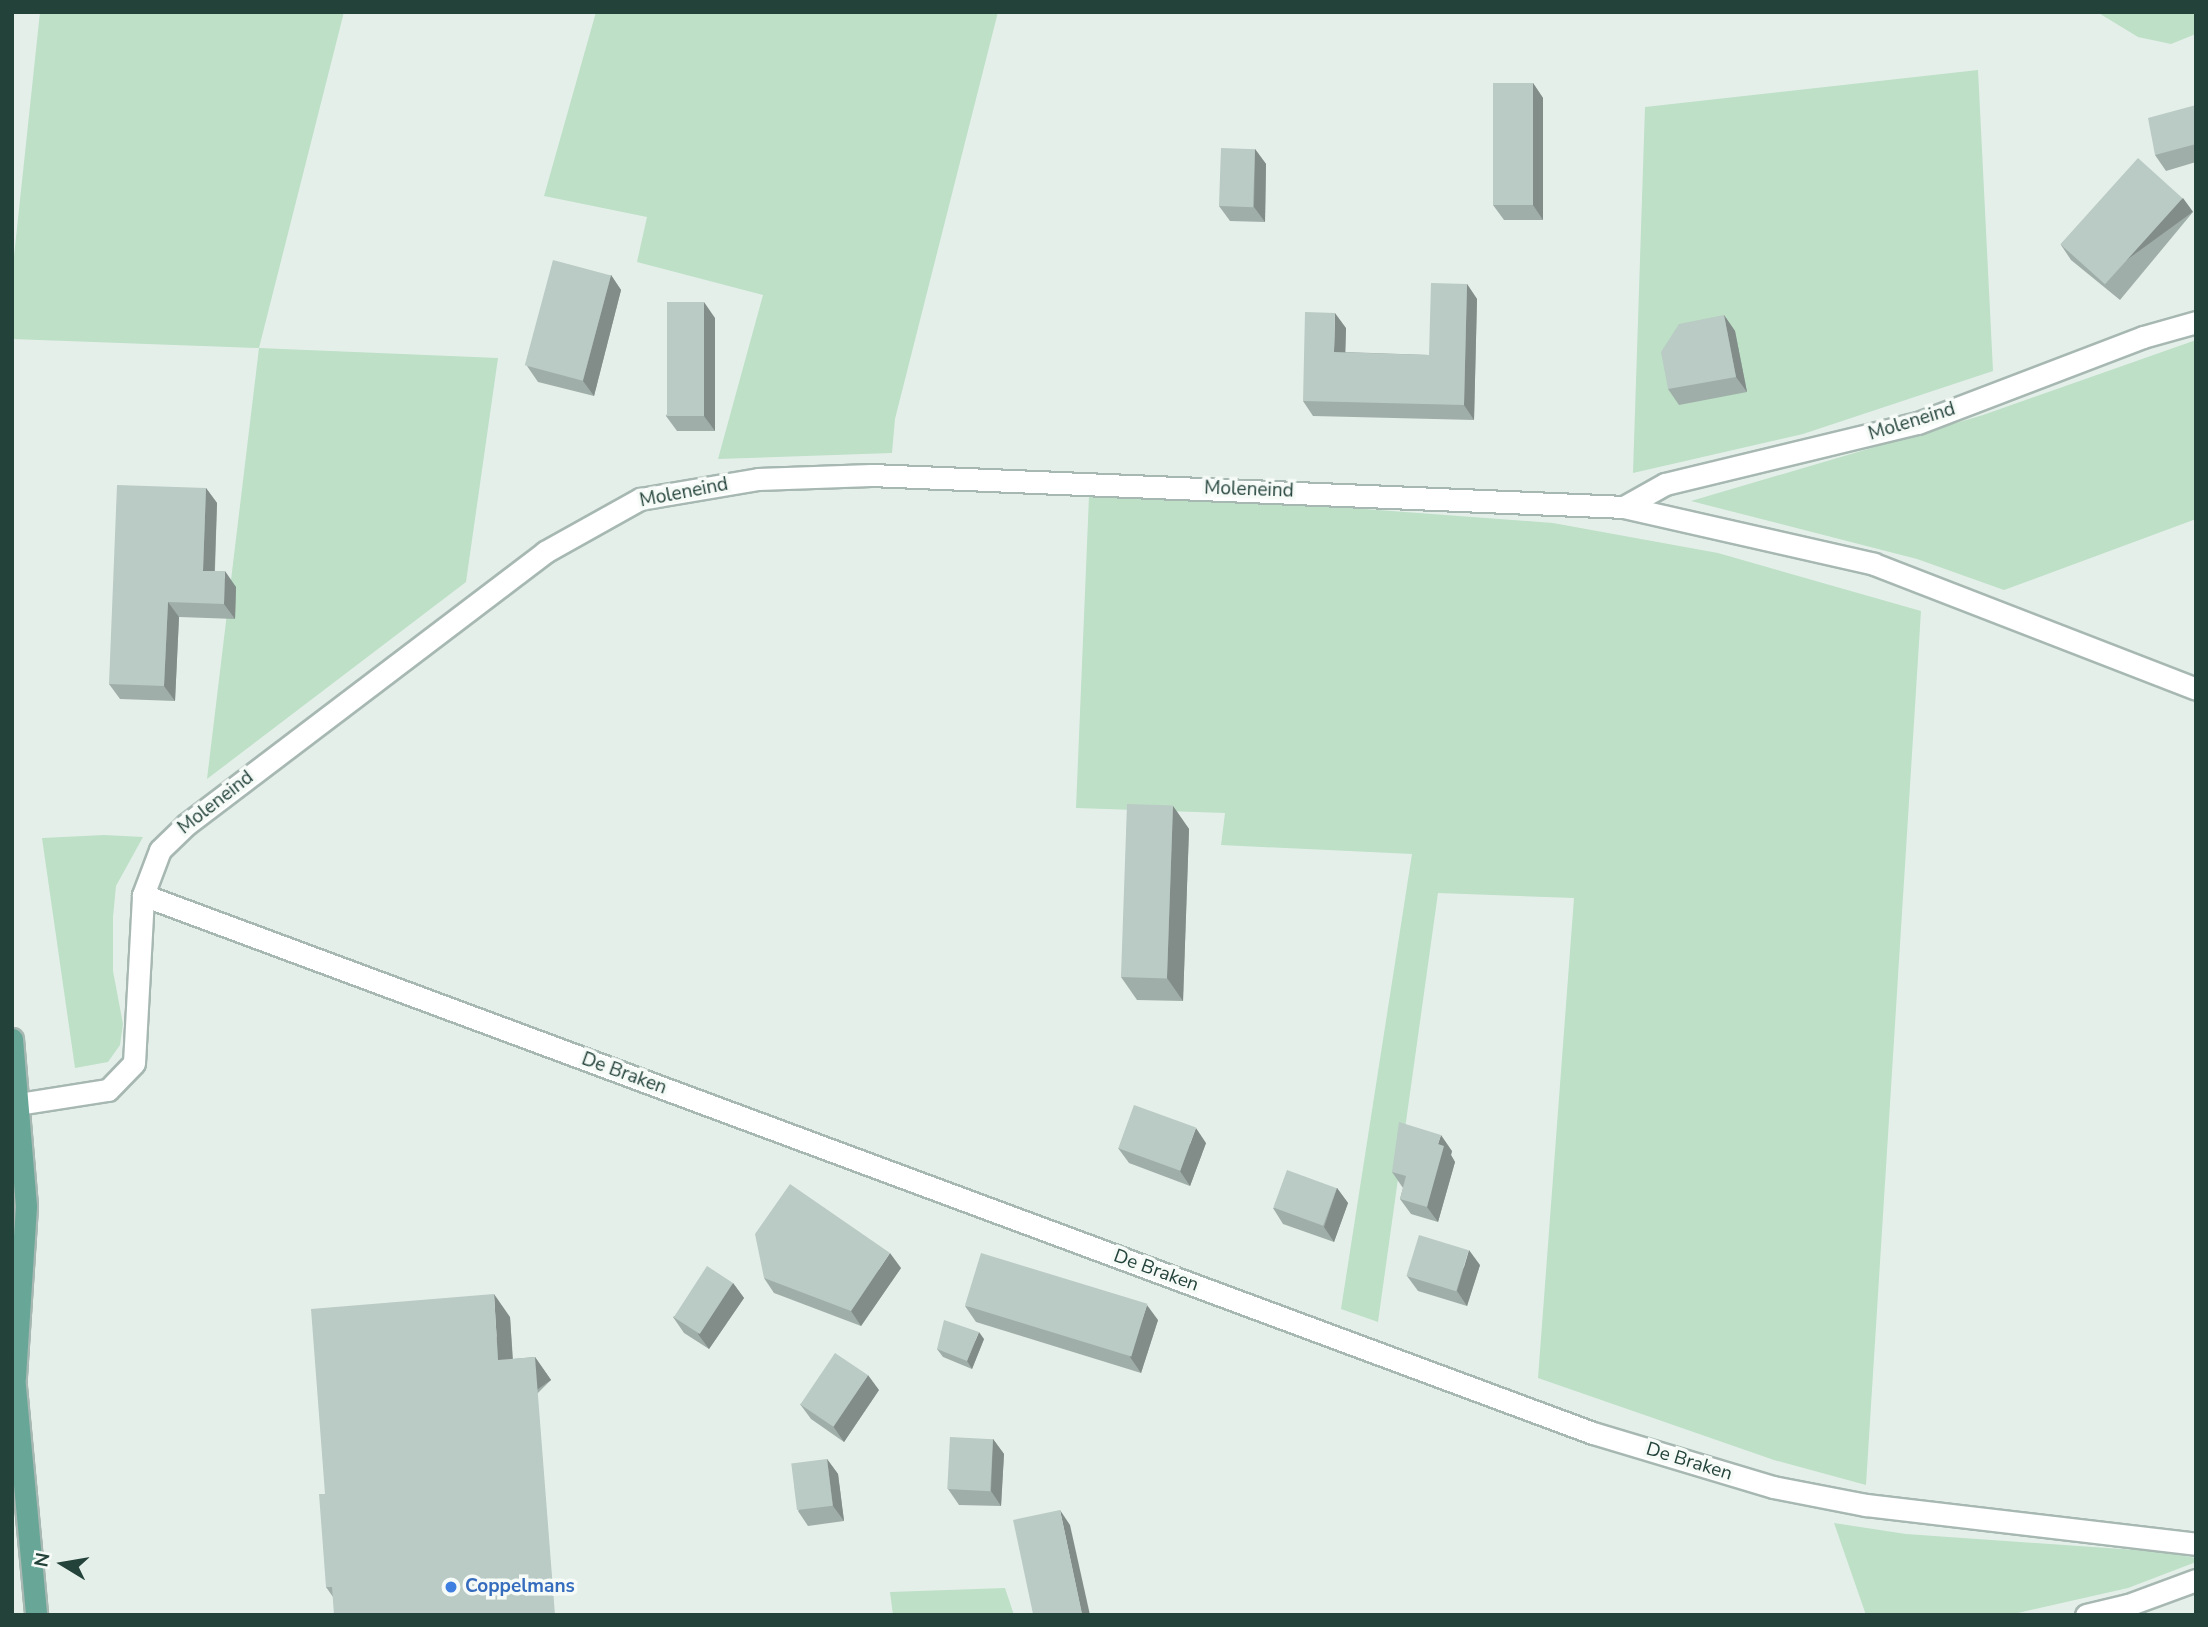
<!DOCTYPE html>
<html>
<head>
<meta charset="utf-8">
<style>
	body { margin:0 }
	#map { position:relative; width:2208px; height:1627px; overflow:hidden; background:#e5efea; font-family:"Nunito Sans",sans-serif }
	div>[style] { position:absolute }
	.green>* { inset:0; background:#bde0c7 }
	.roads { filter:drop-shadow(2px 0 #a7b8b2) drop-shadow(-2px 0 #a7b8b2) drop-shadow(0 2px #a7b8b2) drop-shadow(0 -2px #a7b8b2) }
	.minor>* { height:21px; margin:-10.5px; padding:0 10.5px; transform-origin:10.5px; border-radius:10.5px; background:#fff }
	.major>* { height:21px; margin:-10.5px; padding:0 10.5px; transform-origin:10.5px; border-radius:10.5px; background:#68a697 }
	.wall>* { inset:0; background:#a0aea9 }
	.shaded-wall>* { inset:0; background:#828d89; transform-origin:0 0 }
	.building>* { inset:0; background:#bacac4; transform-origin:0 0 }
	.dots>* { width:19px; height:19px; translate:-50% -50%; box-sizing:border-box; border:4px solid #f6fbf8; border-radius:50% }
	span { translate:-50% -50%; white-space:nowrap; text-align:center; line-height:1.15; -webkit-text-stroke:7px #f6fbf8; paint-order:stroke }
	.street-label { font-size:19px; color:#23423a }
	.shop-label { font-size:19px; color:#366cbe; font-weight:700 }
	.left { translate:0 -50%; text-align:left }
	.frame { position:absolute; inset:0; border:14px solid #23423a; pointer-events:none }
	.north { position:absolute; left:28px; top:1529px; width:70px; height:70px; -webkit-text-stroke:5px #f6fbf8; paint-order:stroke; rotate:281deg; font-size:19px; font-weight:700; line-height:28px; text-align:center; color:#23423a }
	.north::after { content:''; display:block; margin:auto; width:24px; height:32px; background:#23423a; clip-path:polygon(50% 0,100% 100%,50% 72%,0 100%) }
</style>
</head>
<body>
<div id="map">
	<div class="green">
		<i style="clip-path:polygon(40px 12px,344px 12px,259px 348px,498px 358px,466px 582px,207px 779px,259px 348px,12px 339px,12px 275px)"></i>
		<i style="clip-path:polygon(596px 12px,998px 12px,895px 419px,892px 453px,718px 459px,763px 295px,637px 262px,647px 217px,544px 196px)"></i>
		<i style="clip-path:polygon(2097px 12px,2196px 12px,2196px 34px,2171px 44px,2138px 37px)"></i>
		<i style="clip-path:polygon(1978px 70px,1993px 371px,1803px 434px,1633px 473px,1645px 107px)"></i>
		<i style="clip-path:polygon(2196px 340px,2196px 519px,2004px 590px,1917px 559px,1691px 501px,1983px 415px)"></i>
		<i style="clip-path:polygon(1089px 496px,1311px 505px,1553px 523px,1718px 553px,1921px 611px,1866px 1485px,1774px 1460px,1538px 1378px,1574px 898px,1438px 893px,1378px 1322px,1341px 1309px,1412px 854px,1221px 845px,1225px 813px,1076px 808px)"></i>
		<i style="clip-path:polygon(104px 835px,143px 837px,116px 886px,113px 917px,113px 971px,123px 1024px,120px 1045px,108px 1062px,75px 1068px,42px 838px)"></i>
		<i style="clip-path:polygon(1834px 1523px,1906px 1534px,2165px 1552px,2196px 1558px,2196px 1562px,2128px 1588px,2009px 1615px,1866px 1615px)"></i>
		<i style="clip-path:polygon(1005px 1588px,1014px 1615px,893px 1615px,890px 1592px)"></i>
	</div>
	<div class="roads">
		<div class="minor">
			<i style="left:1624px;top:507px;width:47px;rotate:-29.3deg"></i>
			<i style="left:1665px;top:484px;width:260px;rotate:-13.6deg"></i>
			<i style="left:1918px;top:423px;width:241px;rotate:-20.9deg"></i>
			<i style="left:2143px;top:337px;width:55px;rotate:-15.8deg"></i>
			<i style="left:143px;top:895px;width:1547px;rotate:20.36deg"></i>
			<i style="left:1593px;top:1433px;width:188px;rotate:16.7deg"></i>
			<i style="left:1773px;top:1487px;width:95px;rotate:11deg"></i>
			<i style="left:1866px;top:1505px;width:332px;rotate:6.7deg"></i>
			<i style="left:12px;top:1105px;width:97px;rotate:-8.9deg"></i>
			<i style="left:108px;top:1090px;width:37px;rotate:-46deg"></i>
			<i style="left:134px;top:1063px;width:168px;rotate:-86.9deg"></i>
			<i style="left:143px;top:895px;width:48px;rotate:-69.3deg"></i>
			<i style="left:160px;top:850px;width:37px;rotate:-44deg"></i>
			<i style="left:187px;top:824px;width:450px;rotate:-37.2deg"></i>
			<i style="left:545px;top:552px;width:109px;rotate:-29.2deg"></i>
			<i style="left:640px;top:499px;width:120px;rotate:-9.6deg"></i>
			<i style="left:758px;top:479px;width:113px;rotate:-2deg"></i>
			<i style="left:871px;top:475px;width:754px;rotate:2.43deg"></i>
			<i style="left:1624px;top:507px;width:256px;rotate:12.8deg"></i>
			<i style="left:1874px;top:564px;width:345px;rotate:21.2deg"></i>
			<i style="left:2086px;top:1615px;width:43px;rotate:-13.4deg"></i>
			<i style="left:2128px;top:1605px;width:72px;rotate:-20.2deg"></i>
		</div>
		<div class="major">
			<i style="left:12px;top:1039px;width:168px;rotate:85.2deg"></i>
			<i style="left:26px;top:1206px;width:172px;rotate:93.7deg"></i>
			<i style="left:13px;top:1365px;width:251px;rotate:84.7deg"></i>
		</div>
	</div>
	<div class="wall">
		<i style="clip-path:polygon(1533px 83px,1543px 98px,1543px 220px,1504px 220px,1493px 205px)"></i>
		<i style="clip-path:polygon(2196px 105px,2196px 162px,2166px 171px,2155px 155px)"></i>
		<i style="clip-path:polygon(1255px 149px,1266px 164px,1265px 222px,1230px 221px,1219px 206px)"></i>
		<i style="clip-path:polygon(2193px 212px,2120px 300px,2071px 260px,2061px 245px)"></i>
		<i style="clip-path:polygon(611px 275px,621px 290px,594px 396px,538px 382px,527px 366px)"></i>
		<i style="clip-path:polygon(1467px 284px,1477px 299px,1474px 420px,1313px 416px,1303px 401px,1346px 328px,1345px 352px,1429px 355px)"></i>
		<i style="clip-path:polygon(1724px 315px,1735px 331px,1747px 392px,1679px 405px,1668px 389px)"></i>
		<i style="clip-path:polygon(715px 318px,715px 431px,677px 431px,666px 416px)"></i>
		<i style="clip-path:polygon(206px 488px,217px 503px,215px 571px,236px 587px,235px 619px,179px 617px,175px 701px,120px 699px,109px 684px)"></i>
		<i style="clip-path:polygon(1173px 806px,1189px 829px,1183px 1001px,1137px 1000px,1121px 977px)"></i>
		<i style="clip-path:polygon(1206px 1143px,1190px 1186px,1129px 1163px,1118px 1148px)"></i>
		<i style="clip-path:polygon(1452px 1151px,1451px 1155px,1455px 1162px,1438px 1222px,1411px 1214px,1400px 1199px,1403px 1188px,1392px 1172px)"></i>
		<i style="clip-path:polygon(1337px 1188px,1348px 1203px,1334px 1242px,1283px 1224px,1273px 1208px)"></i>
		<i style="clip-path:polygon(1480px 1265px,1467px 1306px,1418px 1291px,1407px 1276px)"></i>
		<i style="clip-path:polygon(901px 1268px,861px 1326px,774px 1293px,764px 1278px)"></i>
		<i style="clip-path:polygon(733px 1283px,744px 1298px,709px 1349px,684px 1333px,673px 1317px)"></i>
		<i style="clip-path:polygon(965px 1306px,1158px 1320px,1141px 1373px,976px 1322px)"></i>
		<i style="clip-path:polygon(510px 1317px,513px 1359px,535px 1357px,551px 1380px,333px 1597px,326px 1587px)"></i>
		<i style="clip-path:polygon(984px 1339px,972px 1369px,943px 1357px,937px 1349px)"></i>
		<i style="clip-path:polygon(879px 1390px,844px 1442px,811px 1419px,800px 1404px)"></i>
		<i style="clip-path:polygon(993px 1439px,1004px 1454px,1001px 1506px,959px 1505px,948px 1489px)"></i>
		<i style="clip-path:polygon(827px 1459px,838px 1474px,844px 1521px,808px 1526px,798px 1511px)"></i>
	</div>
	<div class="shaded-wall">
		<i style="clip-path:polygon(1533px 83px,1543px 98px,1543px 220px,1533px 205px)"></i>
		<i style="clip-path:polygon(1255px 149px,1266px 164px,1265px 222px,1254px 207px)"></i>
		<i style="left:2183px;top:198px;width:17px;height:114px;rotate:54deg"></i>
		<i style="clip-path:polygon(611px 275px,621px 290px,594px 396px,583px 381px)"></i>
		<i style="clip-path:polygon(1467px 284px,1477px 299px,1474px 420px,1464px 405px)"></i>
		<i style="clip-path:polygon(704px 302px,715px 318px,715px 431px,704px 416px)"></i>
		<i style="clip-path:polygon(1335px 313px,1346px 328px,1345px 367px,1334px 352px)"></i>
		<i style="clip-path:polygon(1724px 315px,1735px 331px,1747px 392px,1736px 377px)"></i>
		<i style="clip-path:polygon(206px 488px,217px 503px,214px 586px,203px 571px)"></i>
		<i style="clip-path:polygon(225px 571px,236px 587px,235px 619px,224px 604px)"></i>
		<i style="clip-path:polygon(168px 602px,179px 617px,175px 701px,164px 686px)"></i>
		<i style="clip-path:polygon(1173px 806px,1189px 829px,1183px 1001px,1167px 978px)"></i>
		<i style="clip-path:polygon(1196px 1128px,1206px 1143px,1190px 1186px,1180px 1171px)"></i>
		<i style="clip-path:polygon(1441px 1135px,1452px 1151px,1451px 1155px,1455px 1162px,1438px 1222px,1427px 1207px,1438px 1144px)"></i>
		<i style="clip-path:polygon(1337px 1188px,1348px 1203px,1334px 1242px,1324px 1227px)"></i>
		<i style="clip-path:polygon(1469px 1250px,1480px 1265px,1467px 1306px,1457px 1291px)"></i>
		<i style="clip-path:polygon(890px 1253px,901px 1268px,861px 1326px,851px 1311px)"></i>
		<i style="clip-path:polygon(733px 1283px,744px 1298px,709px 1349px,698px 1334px)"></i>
		<i style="clip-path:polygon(494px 1294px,510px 1317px,514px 1382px,498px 1360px)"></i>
		<i style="clip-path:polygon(1147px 1305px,1158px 1320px,1141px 1373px,1130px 1357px)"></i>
		<i style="clip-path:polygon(979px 1332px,984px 1339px,972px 1369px,967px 1361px)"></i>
		<i style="left:535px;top:1357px;width:28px;height:259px;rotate:55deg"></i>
		<i style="clip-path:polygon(868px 1375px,879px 1390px,844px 1442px,833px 1426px)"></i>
		<i style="clip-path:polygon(993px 1439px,1004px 1454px,1001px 1506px,991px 1491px)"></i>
		<i style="clip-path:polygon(827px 1459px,838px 1474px,844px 1521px,833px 1506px)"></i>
		<i style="clip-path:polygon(1060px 1510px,1070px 1525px,1090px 1615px,1082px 1615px)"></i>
	</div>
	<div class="building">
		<i style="left:1493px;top:83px;width:40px;height:122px"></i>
		<i style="clip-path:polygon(2196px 105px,2196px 144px,2155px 155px,2148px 118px)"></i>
		<i style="left:1221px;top:148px;width:34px;height:58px;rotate:2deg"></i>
		<i style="left:2138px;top:158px;width:60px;height:116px;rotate:42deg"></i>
		<i style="left:553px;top:260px;width:60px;height:109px;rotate:15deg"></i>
		<i style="clip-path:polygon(1431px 283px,1467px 284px,1464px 405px,1303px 401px,1305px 312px,1335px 313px,1334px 352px,1429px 355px)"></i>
		<i style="left:667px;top:302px;width:37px;height:114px"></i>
		<i style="clip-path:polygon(1724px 315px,1736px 377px,1668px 389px,1661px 352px,1679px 324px)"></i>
		<i style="clip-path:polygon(117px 485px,206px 488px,203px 571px,225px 571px,224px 604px,168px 602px,164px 686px,109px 684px)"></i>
		<i style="left:1127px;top:804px;width:46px;height:173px;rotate:2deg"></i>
		<i style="left:1134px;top:1105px;width:66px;height:46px;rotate:20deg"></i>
		<i style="clip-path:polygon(1399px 1122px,1441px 1135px,1438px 1144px,1444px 1146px,1427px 1207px,1400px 1199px,1406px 1176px,1392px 1172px)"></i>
		<i style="left:1287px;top:1170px;width:53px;height:40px;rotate:20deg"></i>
		<i style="clip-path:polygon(790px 1184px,890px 1253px,851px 1311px,764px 1278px,755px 1234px)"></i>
		<i style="left:1419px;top:1235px;width:52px;height:43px;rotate:17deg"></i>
		<i style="left:981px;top:1253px;width:174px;height:55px;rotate:17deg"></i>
		<i style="left:707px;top:1266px;width:31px;height:61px;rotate:33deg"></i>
		<i style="clip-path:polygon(494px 1294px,498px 1360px,535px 1357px,555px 1615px,334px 1615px,332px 1587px,326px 1587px,319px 1494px,325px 1494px,311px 1309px)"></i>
		<i style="clip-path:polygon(944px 1320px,979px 1332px,967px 1361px,937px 1349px)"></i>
		<i style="left:835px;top:1353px;width:40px;height:62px;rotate:34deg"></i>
		<i style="left:950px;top:1437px;width:43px;height:52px;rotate:3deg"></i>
		<i style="left:827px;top:1459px;width:47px;height:36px;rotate:83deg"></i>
		<i style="left:1060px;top:1510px;width:107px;height:48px;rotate:78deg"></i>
	</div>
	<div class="dots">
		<i style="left:451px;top:1587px;background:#3f7fe0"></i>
	</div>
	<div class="street-label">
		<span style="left:1912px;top:422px;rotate:-17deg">Moleneind</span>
		<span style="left:1249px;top:490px;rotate:2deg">Moleneind</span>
		<span style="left:684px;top:493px;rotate:-11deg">Moleneind</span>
		<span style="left:216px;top:803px;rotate:-38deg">Moleneind</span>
		<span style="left:624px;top:1074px;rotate:20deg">De Braken</span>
		<span style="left:1156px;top:1271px;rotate:20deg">De Braken</span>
		<span style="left:1689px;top:1462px;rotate:17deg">De Braken</span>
	</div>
	<div class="shop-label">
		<span class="left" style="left:465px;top:1587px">Coppelmans</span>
	</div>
	<div class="frame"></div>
	<div class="north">N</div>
</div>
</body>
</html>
